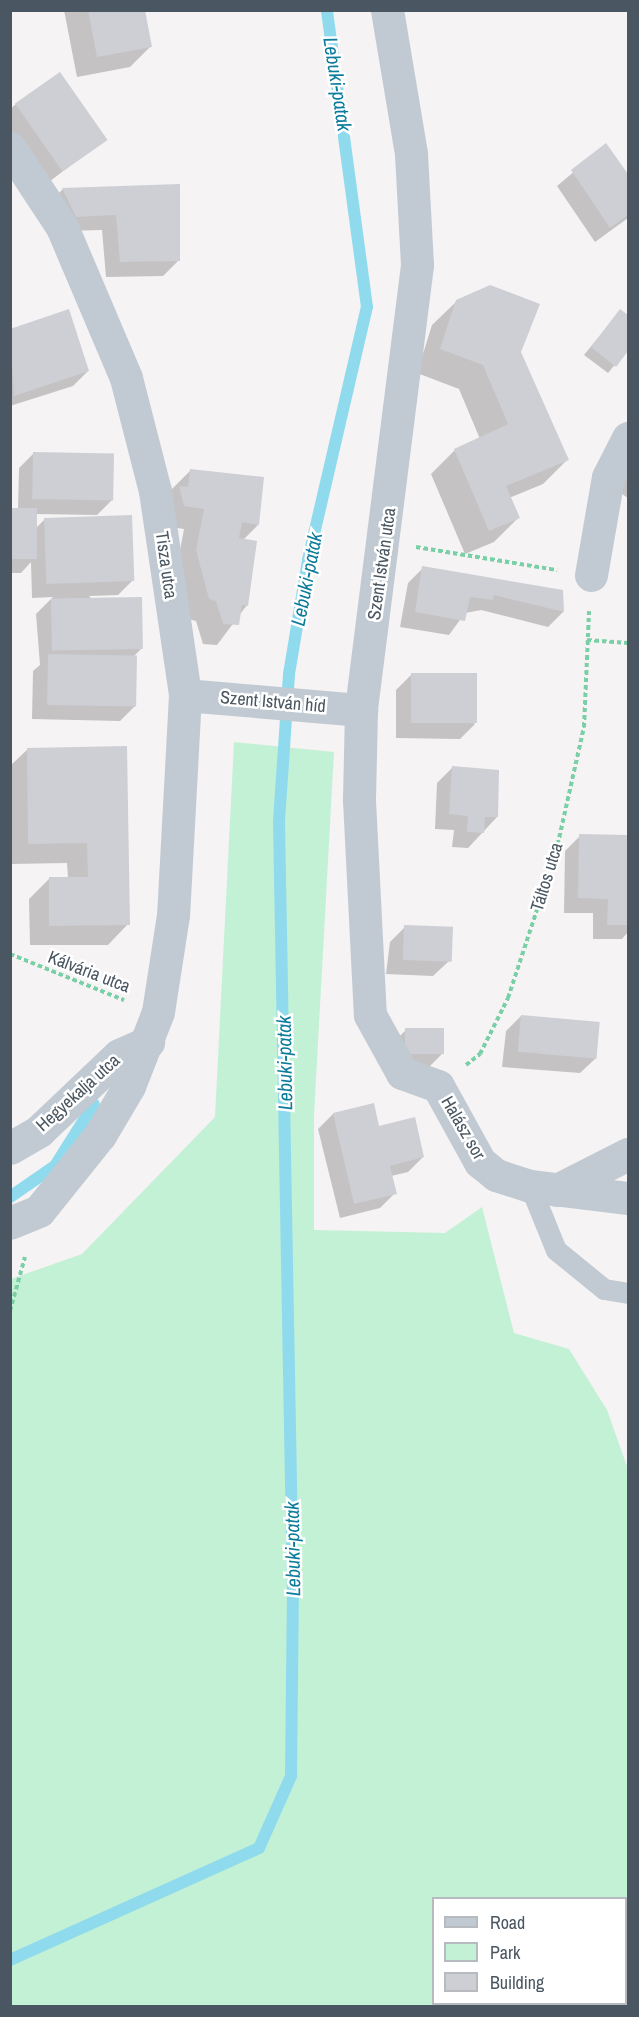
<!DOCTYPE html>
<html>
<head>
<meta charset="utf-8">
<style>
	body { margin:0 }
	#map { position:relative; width:639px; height:2017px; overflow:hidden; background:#f5f3f3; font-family:"Archivo Narrow",sans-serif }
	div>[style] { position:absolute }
	.green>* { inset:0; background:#c3f1d5 }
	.shadow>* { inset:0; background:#0003 }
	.stream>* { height:12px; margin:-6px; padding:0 6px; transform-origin:6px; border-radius:6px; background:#90daee }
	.building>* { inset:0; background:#cdcfd5; transform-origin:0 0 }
	.path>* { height:4px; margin-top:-2px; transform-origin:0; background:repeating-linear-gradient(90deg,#7ad0a6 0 4.5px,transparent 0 7.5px) }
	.lane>* { height:21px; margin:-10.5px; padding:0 10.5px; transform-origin:10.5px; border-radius:10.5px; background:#c1cad2 }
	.street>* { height:33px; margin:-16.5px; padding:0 16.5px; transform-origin:16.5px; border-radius:16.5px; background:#c1cad2 }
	span { translate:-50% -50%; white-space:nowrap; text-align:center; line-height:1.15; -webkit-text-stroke:5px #fff; paint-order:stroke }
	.street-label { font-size:18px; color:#4a5661 }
	.water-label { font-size:20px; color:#0c7c9b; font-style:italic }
	.frame { position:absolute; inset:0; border:12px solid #4a5661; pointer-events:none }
	.legend { position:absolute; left:432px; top:1897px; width:195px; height:108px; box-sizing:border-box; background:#fff; border:2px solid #b7bbc0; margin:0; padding:8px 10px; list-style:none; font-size:18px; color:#4a5661 }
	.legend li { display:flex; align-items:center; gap:12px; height:30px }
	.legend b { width:30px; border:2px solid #b7bbc0 }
</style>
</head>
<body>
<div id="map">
	<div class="green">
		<i style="clip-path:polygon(evenodd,234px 742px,334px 752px,314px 1115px,314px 1230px,445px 1233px,482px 1207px,514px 1333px,569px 1349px,607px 1410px,628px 1469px,628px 2006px,11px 2006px,11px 1279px,82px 1254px,215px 1117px,234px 742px,434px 1898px,626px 1898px,626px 2004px,434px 2004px,434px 1898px)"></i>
	</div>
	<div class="shadow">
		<i style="clip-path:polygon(64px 10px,144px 10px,151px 46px,130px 67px,77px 77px)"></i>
		<i style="clip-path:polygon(16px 104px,105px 139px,45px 185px,10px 133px,10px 109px)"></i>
		<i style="clip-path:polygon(606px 145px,628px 176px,628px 218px,595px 242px,557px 186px)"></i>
		<i style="clip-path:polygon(178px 186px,178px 261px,163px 276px,106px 277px,102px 230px,61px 231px,48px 204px,63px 189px)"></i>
		<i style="clip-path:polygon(457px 301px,520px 352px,567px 460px,543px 484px,509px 498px,518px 518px,494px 542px,465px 554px,431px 474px,455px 450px,480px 439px,459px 389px,417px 373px,432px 325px)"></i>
		<i style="clip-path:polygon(620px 311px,628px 317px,628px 349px,608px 373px,584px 355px)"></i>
		<i style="clip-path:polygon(10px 330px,88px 371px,73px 386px,10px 406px)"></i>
		<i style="clip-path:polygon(34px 453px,112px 500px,97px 515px,35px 514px,35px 529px,45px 519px,133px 580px,118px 595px,89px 596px,141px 649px,132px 658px,135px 706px,120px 721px,32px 719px,33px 671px,40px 665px,36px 614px,53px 597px,32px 598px,31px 562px,21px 573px,10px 573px,10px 510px,18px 509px,19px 468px)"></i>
		<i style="clip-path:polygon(191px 470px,258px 525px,243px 540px,247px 605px,217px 645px,203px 644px,196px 621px,188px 619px,176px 572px,184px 529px,164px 526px,170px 491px)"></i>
		<i style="clip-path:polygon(628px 470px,628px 498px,616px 490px)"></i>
		<i style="clip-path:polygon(423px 568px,562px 592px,563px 612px,548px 627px,481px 610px,465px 613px,449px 635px,400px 627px,408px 583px)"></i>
		<i style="clip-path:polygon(411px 675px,475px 724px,460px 739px,396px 738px,396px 690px)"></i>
		<i style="clip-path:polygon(126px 748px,128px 924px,108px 945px,30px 945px,29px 899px,49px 879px,68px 878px,67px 863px,10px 864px,10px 766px,28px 749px)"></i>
		<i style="clip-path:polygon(452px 768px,497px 817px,468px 848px,452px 847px,454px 830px,435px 829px,437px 783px)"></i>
		<i style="clip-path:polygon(580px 836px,628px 836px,628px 932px,622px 939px,593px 939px,593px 913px,564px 913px,565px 851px)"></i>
		<i style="clip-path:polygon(405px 927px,449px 961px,433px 976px,386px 974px,390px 942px)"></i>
		<i style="clip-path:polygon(521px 1016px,596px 1058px,580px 1073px,502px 1067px,506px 1031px)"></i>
		<i style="clip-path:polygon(406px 1030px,443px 1053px,422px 1074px,385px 1050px)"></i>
		<i style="clip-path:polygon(333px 1114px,378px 1128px,423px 1157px,408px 1172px,391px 1176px,395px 1193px,380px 1208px,340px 1218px,318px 1129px)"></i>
	</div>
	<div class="stream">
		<i style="left:10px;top:1197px;width:55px;rotate:-34.6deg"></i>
		<i style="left:55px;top:1166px;width:73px;rotate:-57.8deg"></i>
		<i style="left:10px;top:1960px;width:273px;rotate:-24.2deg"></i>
		<i style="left:259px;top:1848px;width:79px;rotate:-66deg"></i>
		<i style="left:291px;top:1776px;width:183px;rotate:-89.4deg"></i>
		<i style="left:293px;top:1593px;width:772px;rotate:-91.04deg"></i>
		<i style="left:279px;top:821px;width:147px;rotate:-86.1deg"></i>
		<i style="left:289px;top:674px;width:116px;rotate:-80.5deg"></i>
		<i style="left:308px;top:560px;width:260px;rotate:-76.9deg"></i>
		<i style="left:367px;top:307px;width:300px;rotate:-97.7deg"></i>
	</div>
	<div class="building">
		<i style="clip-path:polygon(88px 10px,145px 10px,152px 47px,97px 57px)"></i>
		<i style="left:60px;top:72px;width:83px;height:55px;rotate:55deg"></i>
		<i style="clip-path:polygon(606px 143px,628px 174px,628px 215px,610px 228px,571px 170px)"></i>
		<i style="clip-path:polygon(180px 184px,180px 261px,120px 262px,116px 215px,76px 217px,62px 188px)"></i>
		<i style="clip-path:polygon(490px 285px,540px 304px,521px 352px,569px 460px,506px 486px,520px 518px,489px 531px,454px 449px,508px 424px,483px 365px,440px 349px,456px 300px)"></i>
		<i style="clip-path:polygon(69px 309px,89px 371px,14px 396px,10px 329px)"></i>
		<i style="clip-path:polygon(620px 309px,628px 315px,628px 351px,616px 367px,591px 347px)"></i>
		<i style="left:33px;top:452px;width:81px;height:47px;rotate:1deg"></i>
		<i style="clip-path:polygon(190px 469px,264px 477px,259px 525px,242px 522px,239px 538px,257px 541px,248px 606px,242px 605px,239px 625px,223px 624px,216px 601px,209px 599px,196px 550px,204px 509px,184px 506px,179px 486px,188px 487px)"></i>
		<i style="left:10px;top:508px;width:27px;height:51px"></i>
		<i style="left:132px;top:515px;width:66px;height:88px;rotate:88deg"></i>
		<i style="clip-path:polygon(422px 566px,563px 590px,564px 612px,494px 595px,493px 600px,470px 597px,465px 621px,415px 612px)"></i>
		<i style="left:142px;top:597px;width:52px;height:91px;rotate:89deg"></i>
		<i style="left:48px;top:654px;width:89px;height:51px;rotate:1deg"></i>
		<i style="left:411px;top:673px;width:66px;height:50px"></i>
		<i style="clip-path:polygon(127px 746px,130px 925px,49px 926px,49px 877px,88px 877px,87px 843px,28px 844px,27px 748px)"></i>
		<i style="clip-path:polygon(452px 766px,499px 770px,498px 817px,485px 817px,484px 833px,467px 832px,468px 816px,449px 814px)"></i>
		<i style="clip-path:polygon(579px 834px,628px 835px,628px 925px,607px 925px,608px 899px,578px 898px)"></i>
		<i style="left:404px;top:925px;width:49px;height:35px;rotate:2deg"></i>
		<i style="left:521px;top:1015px;width:79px;height:37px;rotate:5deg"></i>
		<i style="left:405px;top:1028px;width:39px;height:26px"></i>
		<i style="clip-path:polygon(374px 1103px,379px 1126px,415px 1117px,424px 1157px,390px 1166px,397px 1194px,354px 1204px,333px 1113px)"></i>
	</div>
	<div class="path">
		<i style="left:416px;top:547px;width:143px;rotate:9.3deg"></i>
		<i style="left:587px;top:640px;width:41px;rotate:4.2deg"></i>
		<i style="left:10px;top:954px;width:123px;rotate:22deg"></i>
		<i style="left:466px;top:1065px;width:18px;rotate:-38deg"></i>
		<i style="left:480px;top:1054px;width:63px;rotate:-63.4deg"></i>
		<i style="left:508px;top:998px;width:154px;rotate:-71.8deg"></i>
		<i style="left:556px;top:852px;width:128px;rotate:-77.4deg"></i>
		<i style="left:584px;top:727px;width:116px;rotate:-87.5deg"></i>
		<i style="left:10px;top:1311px;width:56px;rotate:-74.5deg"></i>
	</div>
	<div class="lane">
		<i style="left:530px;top:1186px;width:69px;rotate:67.9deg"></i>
		<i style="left:556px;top:1250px;width:62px;rotate:39.1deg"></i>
		<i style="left:604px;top:1289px;width:24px;rotate:9deg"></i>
	</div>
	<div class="street">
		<i style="left:387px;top:10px;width:146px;rotate:80.5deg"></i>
		<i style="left:411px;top:154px;width:111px;rotate:86.9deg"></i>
		<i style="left:417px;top:265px;width:449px;rotate:97.2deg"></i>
		<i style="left:361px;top:710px;width:90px;rotate:91.3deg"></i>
		<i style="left:359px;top:800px;width:215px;rotate:87.1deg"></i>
		<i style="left:370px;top:1015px;width:66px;rotate:61.1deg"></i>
		<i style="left:402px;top:1073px;width:38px;rotate:20deg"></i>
		<i style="left:438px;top:1086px;width:87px;rotate:61.1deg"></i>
		<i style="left:480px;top:1162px;width:21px;rotate:39deg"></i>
		<i style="left:496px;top:1175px;width:36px;rotate:18deg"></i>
		<i style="left:530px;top:1186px;width:99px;rotate:7deg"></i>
		<i style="left:10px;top:148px;width:95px;rotate:56.6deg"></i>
		<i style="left:62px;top:227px;width:164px;rotate:67deg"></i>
		<i style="left:126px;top:378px;width:117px;rotate:75.6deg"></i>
		<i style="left:155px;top:491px;width:206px;rotate:81.6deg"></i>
		<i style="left:185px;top:695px;width:220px;rotate:93.1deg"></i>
		<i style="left:173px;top:915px;width:98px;rotate:98.8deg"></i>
		<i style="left:158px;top:1012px;width:79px;rotate:111.4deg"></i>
		<i style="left:129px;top:1086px;width:57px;rotate:120.6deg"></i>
		<i style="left:100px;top:1135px;width:97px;rotate:128.8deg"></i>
		<i style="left:39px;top:1211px;width:31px;rotate:158deg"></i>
		<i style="left:591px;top:575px;width:99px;rotate:-80.2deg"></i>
		<i style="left:608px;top:477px;width:44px;rotate:-62.9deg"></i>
		<i style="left:185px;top:695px;width:177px;rotate:4.9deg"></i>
		<i style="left:10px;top:1148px;width:34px;rotate:-30deg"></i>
		<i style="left:39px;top:1131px;width:110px;rotate:-43.5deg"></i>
		<i style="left:119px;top:1055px;width:32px;rotate:-24deg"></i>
		<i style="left:557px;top:1190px;width:80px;rotate:-26.9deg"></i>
	</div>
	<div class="street-label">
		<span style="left:382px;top:564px;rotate:-82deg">Szent István utca</span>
		<span style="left:166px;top:565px;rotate:82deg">Tisza utca</span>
		<span style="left:273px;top:702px;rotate:5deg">Szent István híd</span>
		<span style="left:547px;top:877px;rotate:-73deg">Táltos utca</span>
		<span style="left:89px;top:972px;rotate:21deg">Kálvária utca</span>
		<span style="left:78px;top:1093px;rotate:-42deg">Hegyekalja utca</span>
		<span style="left:463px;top:1128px;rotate:60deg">Halász sor</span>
	</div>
	<div class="water-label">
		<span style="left:338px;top:84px;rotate:81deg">Lebuki-patak</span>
		<span style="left:306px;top:579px;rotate:-79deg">Lebuki-patak</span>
		<span style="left:284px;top:1063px;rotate:-91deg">Lebuki-patak</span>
		<span style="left:292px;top:1549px;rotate:-91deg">Lebuki-patak</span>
	</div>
	<div class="frame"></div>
	<ul class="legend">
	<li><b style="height:8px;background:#c1cad2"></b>Road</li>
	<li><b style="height:16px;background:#c3f1d5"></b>Park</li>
	<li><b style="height:16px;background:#cdcfd5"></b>Building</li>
	</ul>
</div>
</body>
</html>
